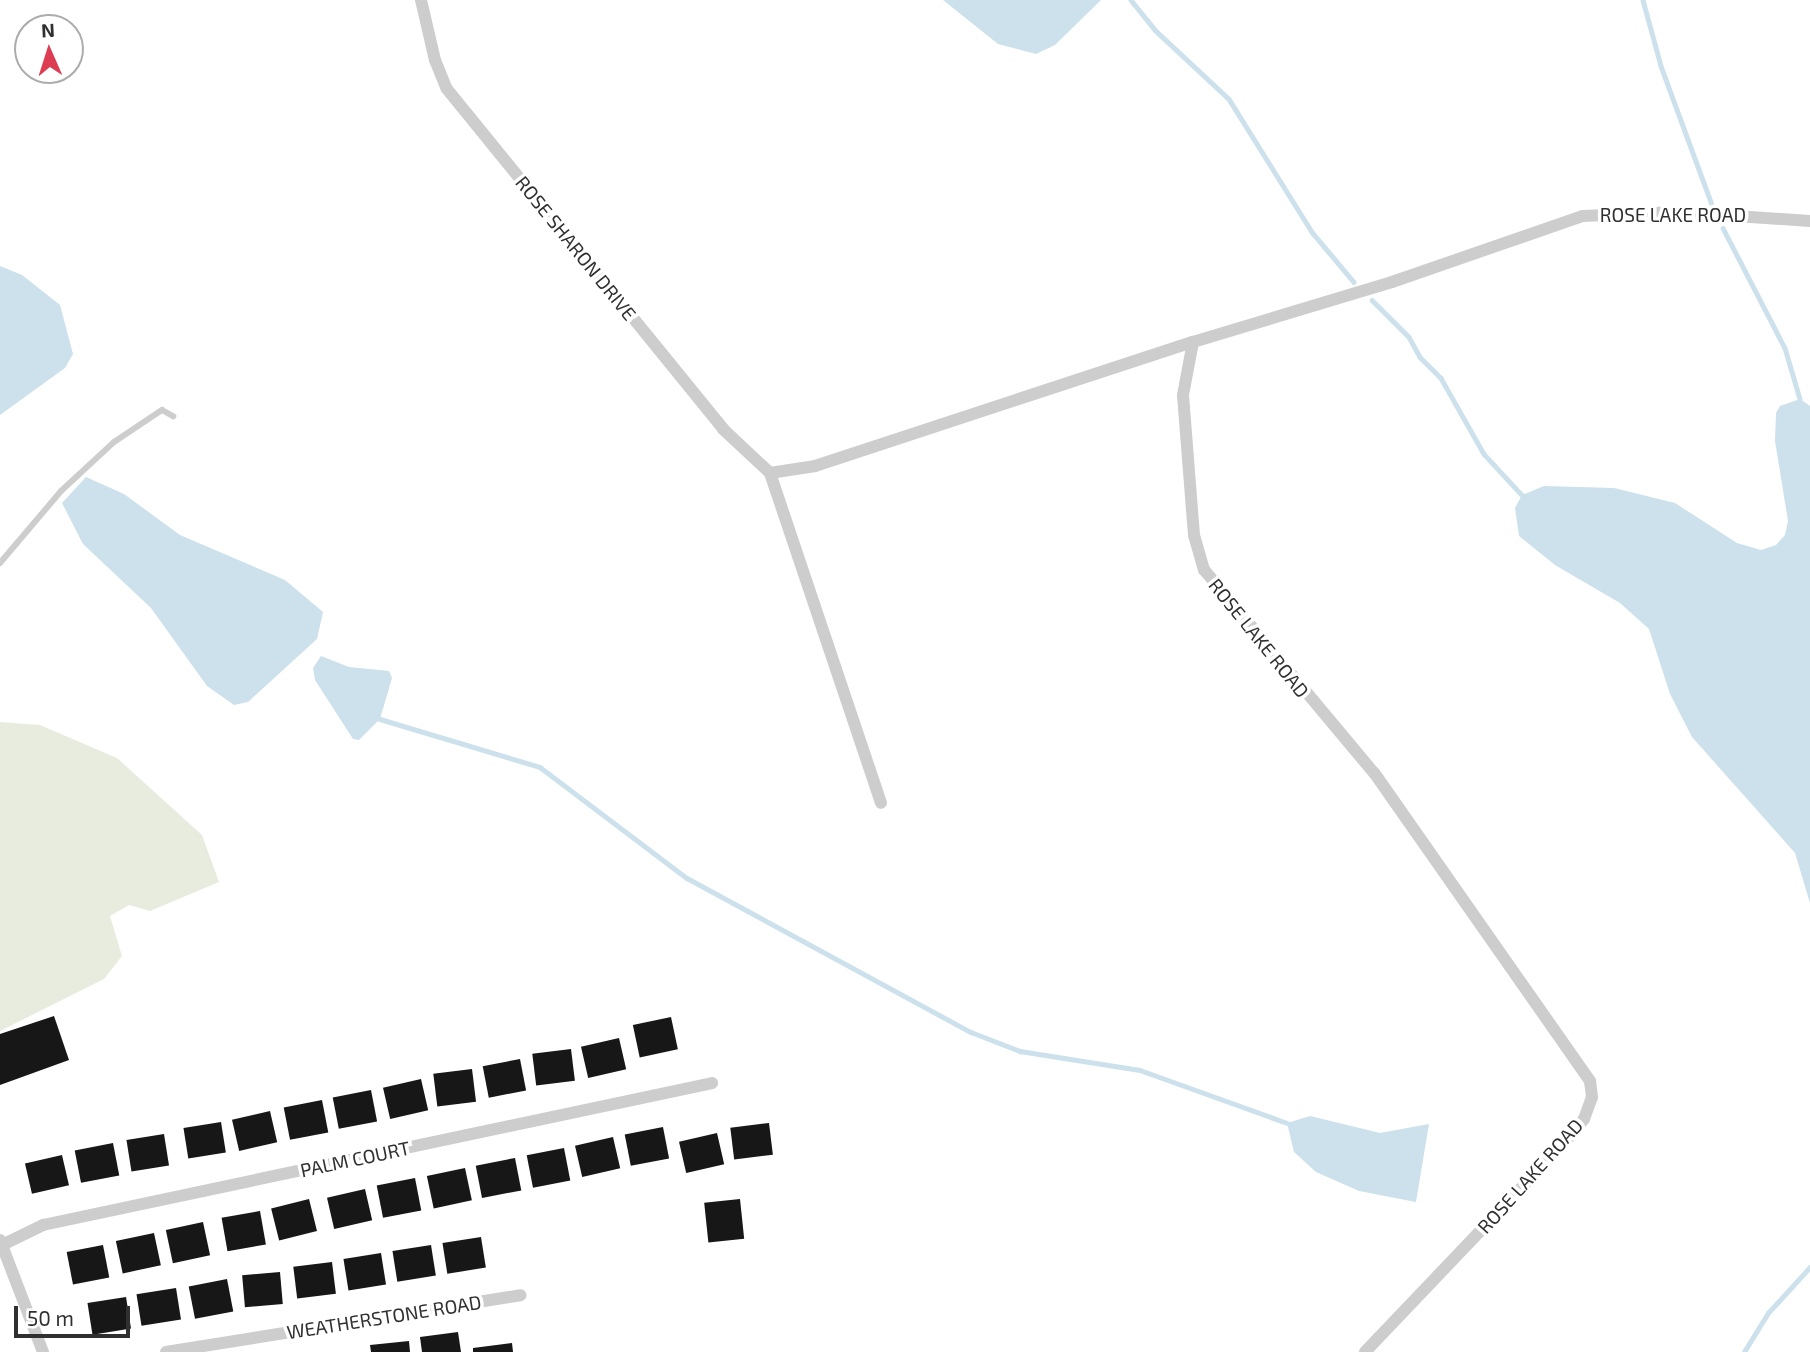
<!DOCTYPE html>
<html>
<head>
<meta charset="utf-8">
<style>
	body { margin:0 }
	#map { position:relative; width:1810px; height:1352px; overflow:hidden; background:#fff; font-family:"Exo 2",sans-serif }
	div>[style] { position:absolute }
	.green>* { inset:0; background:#e7ecdf }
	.water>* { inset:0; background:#cce1eb }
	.stream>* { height:4.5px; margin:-2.25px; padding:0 2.25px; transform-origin:2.25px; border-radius:2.25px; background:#cce1eb }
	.building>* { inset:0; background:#171717; transform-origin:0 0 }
	.service>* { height:6px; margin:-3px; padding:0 3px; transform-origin:3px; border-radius:3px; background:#cdcdcd }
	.minor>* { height:12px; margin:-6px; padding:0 6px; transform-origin:6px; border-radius:6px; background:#cdcdcd }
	span { translate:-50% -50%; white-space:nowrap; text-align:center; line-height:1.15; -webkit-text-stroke:7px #fff; paint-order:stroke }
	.street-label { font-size:19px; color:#303030 }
	.north { position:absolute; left:14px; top:14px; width:70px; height:70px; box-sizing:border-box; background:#fff; border:2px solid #acacac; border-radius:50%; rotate:357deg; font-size:19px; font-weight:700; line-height:28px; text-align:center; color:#303030 }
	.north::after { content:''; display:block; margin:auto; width:24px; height:32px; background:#dd3d52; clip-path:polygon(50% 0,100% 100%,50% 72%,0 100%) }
	.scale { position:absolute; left:14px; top:1306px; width:116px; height:32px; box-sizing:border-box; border:4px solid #303030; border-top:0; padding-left:9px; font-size:21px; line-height:24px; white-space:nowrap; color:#303030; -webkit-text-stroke:5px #fff; paint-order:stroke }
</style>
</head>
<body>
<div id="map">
	<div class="green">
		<i style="clip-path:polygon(0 722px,40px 725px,117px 758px,202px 835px,219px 882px,150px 911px,129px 905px,110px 916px,122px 956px,104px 979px,0 1031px)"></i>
	</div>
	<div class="water">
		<i style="clip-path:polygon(943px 0,1101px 0,1055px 45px,1036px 54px,998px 44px)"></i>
		<i style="clip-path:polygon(0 266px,22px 275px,60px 305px,73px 354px,65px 368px,0 415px)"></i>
		<i style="clip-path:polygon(1800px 399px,1810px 406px,1810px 903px,1795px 853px,1692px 737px,1670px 694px,1649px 629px,1620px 603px,1555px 565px,1519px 536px,1515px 508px,1522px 495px,1544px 486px,1614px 488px,1675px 503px,1737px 543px,1761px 550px,1776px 545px,1785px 535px,1788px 521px,1775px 441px,1776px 413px,1780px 406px)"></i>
		<i style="clip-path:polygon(86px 477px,124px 494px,180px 535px,285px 580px,323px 612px,317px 639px,248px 702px,234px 705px,207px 686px,151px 608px,83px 544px,62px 503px)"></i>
		<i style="clip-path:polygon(321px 656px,349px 667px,389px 671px,392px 678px,380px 719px,359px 740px,353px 739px,315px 680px,313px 668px)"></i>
		<i style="clip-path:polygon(1310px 1116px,1380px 1133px,1429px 1124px,1416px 1202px,1359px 1191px,1316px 1172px,1294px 1152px,1287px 1123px)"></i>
	</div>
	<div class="stream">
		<i style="left:1131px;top:0;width:38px;rotate:51deg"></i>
		<i style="left:1155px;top:30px;width:101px;rotate:43deg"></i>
		<i style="left:1229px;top:99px;width:157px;rotate:58deg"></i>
		<i style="left:1312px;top:232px;width:65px;rotate:50deg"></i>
		<i style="left:1643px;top:0;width:68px;rotate:74.7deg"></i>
		<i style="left:1661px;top:66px;width:150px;rotate:69.8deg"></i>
		<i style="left:1723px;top:228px;width:135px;rotate:62.7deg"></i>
		<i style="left:1785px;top:348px;width:53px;rotate:73.6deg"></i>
		<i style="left:1372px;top:300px;width:52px;rotate:45deg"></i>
		<i style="left:1409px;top:337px;width:23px;rotate:61deg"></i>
		<i style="left:1420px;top:357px;width:30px;rotate:45deg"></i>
		<i style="left:1441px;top:378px;width:87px;rotate:60.5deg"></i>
		<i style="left:1484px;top:454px;width:56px;rotate:47.2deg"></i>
		<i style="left:380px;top:719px;width:167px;rotate:16.7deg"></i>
		<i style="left:540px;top:767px;width:184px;rotate:37.1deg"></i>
		<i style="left:687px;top:878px;width:323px;rotate:28.5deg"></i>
		<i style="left:971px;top:1032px;width:53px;rotate:21.2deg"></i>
		<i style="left:1020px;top:1051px;width:121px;rotate:9deg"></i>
		<i style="left:1140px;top:1070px;width:156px;rotate:19.8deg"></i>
		<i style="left:1744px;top:1352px;width:46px;rotate:-58.4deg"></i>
		<i style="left:1768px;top:1313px;width:62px;rotate:-47.6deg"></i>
	</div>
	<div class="building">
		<i style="clip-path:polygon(54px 1016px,69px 1060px,0 1085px,0 1034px)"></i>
		<i style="left:671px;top:1017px;width:33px;height:39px;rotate:78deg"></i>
		<i style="left:619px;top:1038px;width:32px;height:39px;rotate:77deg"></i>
		<i style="left:571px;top:1049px;width:32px;height:39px;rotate:83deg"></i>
		<i style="left:520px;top:1059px;width:32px;height:38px;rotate:79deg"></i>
		<i style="left:472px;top:1069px;width:33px;height:39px;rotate:83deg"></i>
		<i style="left:421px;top:1079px;width:32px;height:39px;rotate:77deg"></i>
		<i style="left:371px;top:1090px;width:32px;height:39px;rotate:79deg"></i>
		<i style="left:322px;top:1100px;width:33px;height:39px;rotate:79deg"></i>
		<i style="left:270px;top:1111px;width:32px;height:39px;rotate:77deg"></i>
		<i style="left:221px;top:1122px;width:31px;height:38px;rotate:81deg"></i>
		<i style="left:769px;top:1123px;width:32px;height:39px;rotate:83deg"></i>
		<i style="left:663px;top:1127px;width:32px;height:39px;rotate:79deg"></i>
		<i style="left:717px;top:1133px;width:32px;height:39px;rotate:77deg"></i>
		<i style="left:164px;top:1134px;width:32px;height:38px;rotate:81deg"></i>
		<i style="left:613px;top:1137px;width:32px;height:39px;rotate:77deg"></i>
		<i style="left:113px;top:1143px;width:33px;height:39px;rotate:79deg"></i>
		<i style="left:564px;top:1148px;width:33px;height:38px;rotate:79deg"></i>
		<i style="left:62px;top:1155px;width:31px;height:38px;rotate:77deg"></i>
		<i style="left:515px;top:1158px;width:33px;height:40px;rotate:79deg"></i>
		<i style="left:465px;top:1168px;width:33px;height:39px;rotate:78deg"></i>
		<i style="left:415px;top:1178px;width:33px;height:39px;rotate:79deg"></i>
		<i style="left:365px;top:1189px;width:32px;height:39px;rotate:77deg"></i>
		<i style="left:309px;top:1199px;width:33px;height:39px;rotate:76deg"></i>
		<i style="left:740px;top:1199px;width:40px;height:36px;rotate:84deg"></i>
		<i style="left:260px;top:1211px;width:34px;height:39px;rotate:80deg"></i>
		<i style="left:203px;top:1222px;width:34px;height:38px;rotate:78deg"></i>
		<i style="left:154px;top:1233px;width:33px;height:39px;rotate:78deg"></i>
		<i style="left:481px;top:1237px;width:31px;height:39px;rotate:81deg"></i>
		<i style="left:103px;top:1245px;width:33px;height:37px;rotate:79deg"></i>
		<i style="left:431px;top:1245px;width:31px;height:39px;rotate:81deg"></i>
		<i style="left:381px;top:1253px;width:32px;height:38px;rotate:81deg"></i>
		<i style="left:332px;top:1262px;width:32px;height:39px;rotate:83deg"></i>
		<i style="left:280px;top:1272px;width:32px;height:38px;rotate:85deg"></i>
		<i style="left:227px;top:1279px;width:33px;height:39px;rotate:79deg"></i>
		<i style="left:176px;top:1288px;width:32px;height:40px;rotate:81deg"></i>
		<i style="left:126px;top:1297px;width:32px;height:39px;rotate:81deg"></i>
		<i style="clip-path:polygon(458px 1332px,461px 1352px,422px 1352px,420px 1337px)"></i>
		<i style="clip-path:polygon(409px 1341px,410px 1352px,371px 1352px,370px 1345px)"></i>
		<i style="clip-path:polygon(512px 1343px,513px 1352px,473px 1352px,473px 1348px)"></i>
	</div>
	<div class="service">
		<i style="left:0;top:563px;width:94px;rotate:-49.7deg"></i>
		<i style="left:61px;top:491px;width:72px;rotate:-42.8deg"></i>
		<i style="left:114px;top:442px;width:58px;rotate:-33.7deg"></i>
		<i style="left:162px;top:410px;width:13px;rotate:29deg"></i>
	</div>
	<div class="minor">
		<i style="left:421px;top:0;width:62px;rotate:76.9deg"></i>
		<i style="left:435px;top:60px;width:31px;rotate:68deg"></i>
		<i style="left:447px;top:89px;width:438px;rotate:50.9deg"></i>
		<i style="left:723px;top:429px;width:64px;rotate:43.1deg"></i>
		<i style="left:770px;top:473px;width:348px;rotate:71.4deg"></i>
		<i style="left:770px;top:473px;width:46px;rotate:-8.8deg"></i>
		<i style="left:815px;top:466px;width:398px;rotate:-18.2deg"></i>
		<i style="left:0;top:1240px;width:120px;rotate:69deg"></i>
		<i style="left:2px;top:1245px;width:46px;rotate:-26deg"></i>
		<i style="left:43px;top:1225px;width:684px;rotate:-11.98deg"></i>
		<i style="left:166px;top:1352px;width:359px;rotate:-9.1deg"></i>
		<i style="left:1365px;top:1352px;width:293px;rotate:-46.4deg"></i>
		<i style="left:1567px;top:1140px;width:27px;rotate:-51deg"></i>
		<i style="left:1584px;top:1119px;width:23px;rotate:-70deg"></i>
		<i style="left:1592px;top:1097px;width:16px;rotate:-97deg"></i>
		<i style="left:1590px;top:1081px;width:376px;rotate:-125deg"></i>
		<i style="left:1374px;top:773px;width:265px;rotate:-129.9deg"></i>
		<i style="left:1204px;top:570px;width:36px;rotate:-106deg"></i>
		<i style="left:1194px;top:535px;width:140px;rotate:-94.5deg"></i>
		<i style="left:1183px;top:395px;width:54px;rotate:-79.3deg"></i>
		<i style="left:1193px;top:342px;width:208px;rotate:-16.8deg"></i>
		<i style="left:1392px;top:282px;width:202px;rotate:-19.1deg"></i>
		<i style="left:1583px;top:216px;width:92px;rotate:-2.5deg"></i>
		<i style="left:1675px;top:212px;width:135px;rotate:3.8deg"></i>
	</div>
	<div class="street-label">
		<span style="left:1673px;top:215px">ROSE LAKE ROAD</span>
		<span style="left:576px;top:248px;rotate:51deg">ROSE SHARON DRIVE</span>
		<span style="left:1259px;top:638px;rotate:51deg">ROSE LAKE ROAD</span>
		<span style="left:355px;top:1159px;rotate:-12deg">PALM COURT</span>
		<span style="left:1530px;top:1176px;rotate:-48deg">ROSE LAKE ROAD</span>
		<span style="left:384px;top:1317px;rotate:-9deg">WEATHERSTONE ROAD</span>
	</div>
	<div class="north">N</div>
	<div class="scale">50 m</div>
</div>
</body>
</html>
